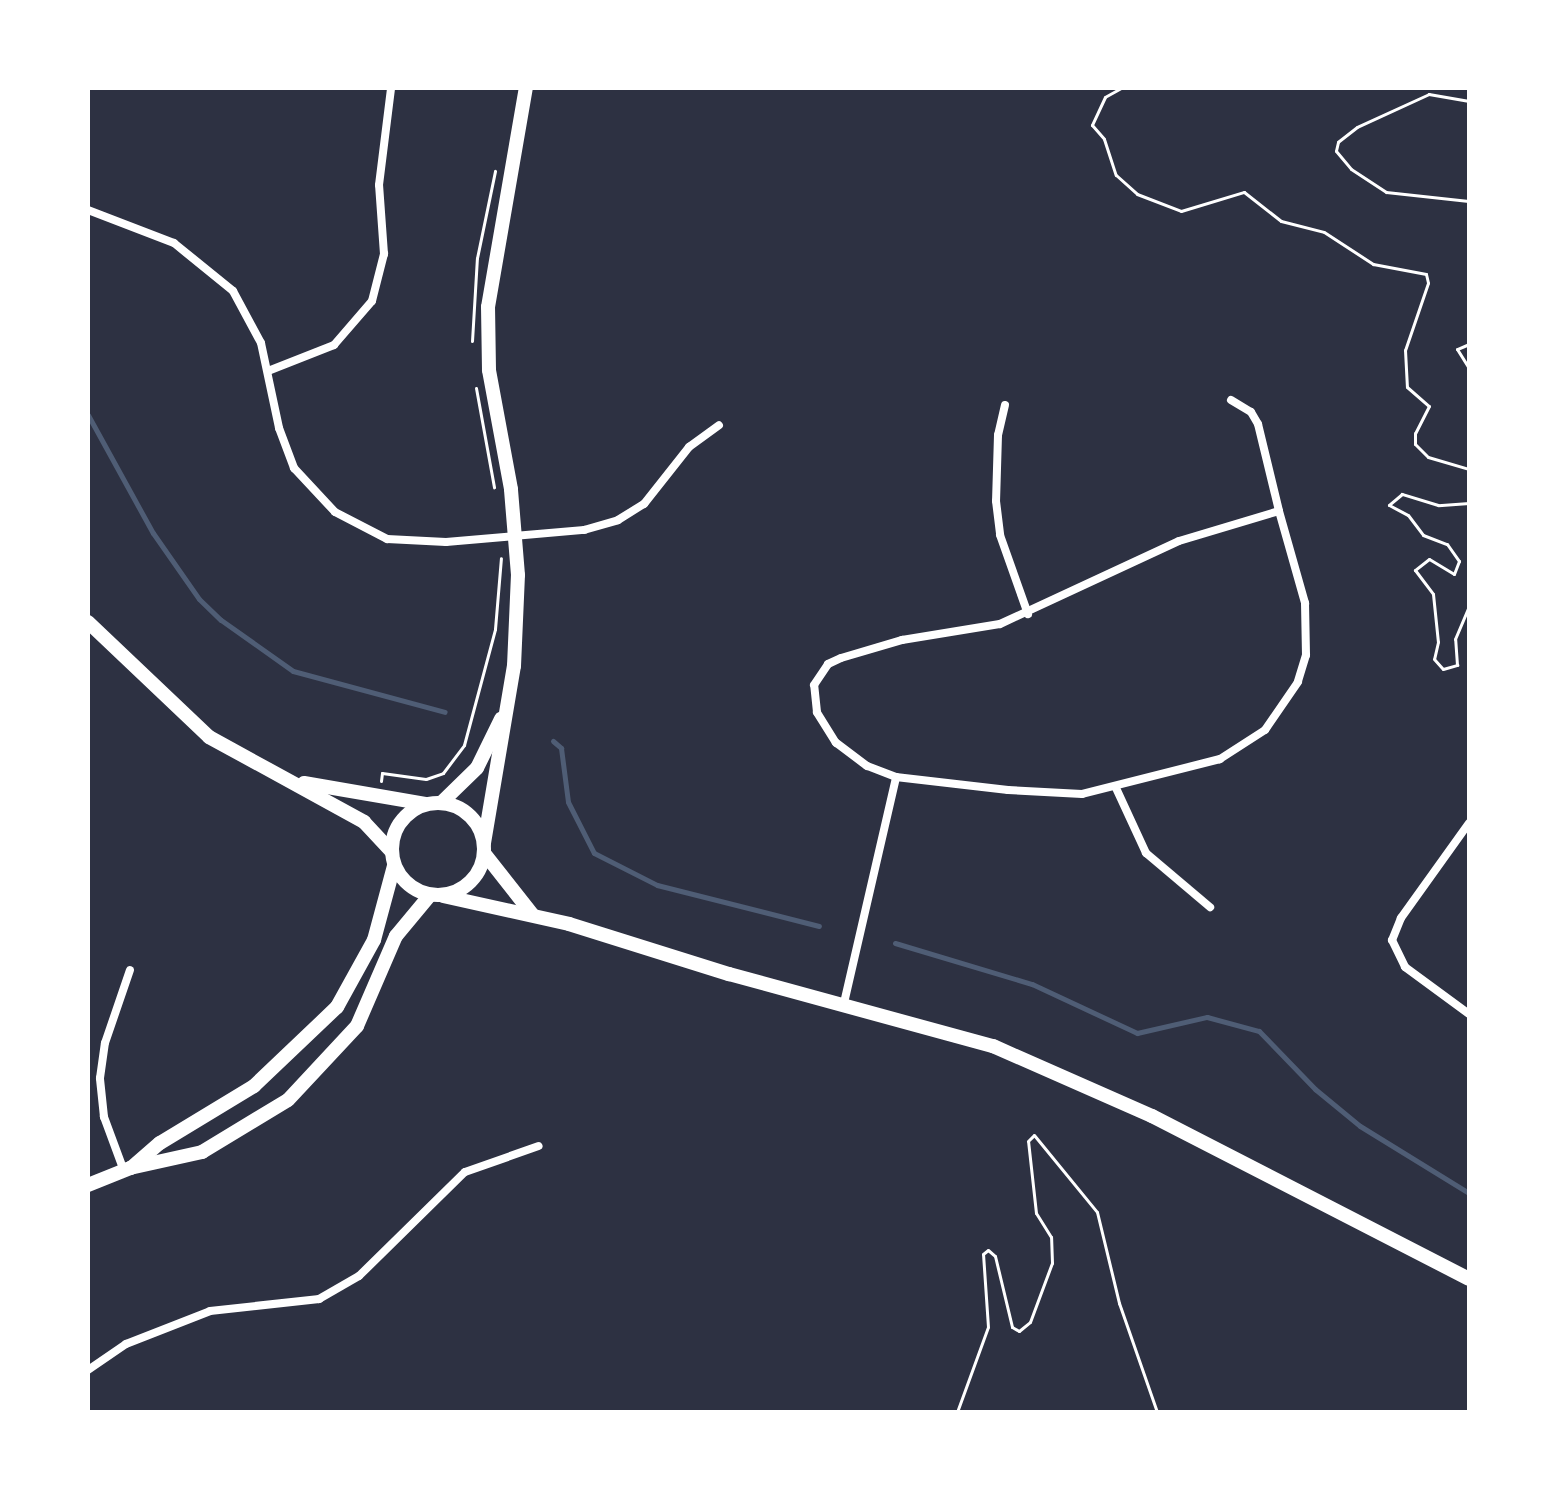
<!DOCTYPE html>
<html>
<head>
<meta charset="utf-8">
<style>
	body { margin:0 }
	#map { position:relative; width:1557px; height:1500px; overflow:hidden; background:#2d3142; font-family:Poppins,sans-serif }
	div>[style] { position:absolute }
	.stream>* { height:5px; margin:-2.5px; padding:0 2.5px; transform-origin:2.5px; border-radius:2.5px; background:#4f5d75 }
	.path>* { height:3px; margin:-1.5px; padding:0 1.5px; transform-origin:1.5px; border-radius:1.5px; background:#fff }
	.minor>* { height:8px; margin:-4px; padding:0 4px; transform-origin:4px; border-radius:4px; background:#fff }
	.secondary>* { height:14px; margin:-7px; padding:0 7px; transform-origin:7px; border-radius:7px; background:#fff }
	.primary>* { height:14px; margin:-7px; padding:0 7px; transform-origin:7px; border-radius:7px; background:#fff }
	.primary>.ring { margin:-7px; padding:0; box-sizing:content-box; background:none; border:14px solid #fff; border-radius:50% }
	span { translate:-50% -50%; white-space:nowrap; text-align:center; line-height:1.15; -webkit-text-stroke:8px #fff; paint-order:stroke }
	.frame { position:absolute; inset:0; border:90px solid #fff; pointer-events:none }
</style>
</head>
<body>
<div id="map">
	<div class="stream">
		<i style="left:88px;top:415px;width:135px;rotate:61.2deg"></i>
		<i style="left:153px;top:533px;width:80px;rotate:55.1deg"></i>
		<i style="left:199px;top:599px;width:30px;rotate:44deg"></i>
		<i style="left:221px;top:620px;width:88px;rotate:35.3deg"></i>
		<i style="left:293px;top:671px;width:157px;rotate:15.1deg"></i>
		<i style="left:553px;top:741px;width:11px;rotate:41deg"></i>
		<i style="left:561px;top:748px;width:54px;rotate:82.6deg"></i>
		<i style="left:568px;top:802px;width:57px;rotate:63deg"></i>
		<i style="left:594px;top:853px;width:71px;rotate:26.9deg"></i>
		<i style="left:657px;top:885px;width:167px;rotate:14.2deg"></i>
		<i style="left:895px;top:943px;width:143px;rotate:16.7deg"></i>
		<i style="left:1032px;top:984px;width:116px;rotate:25deg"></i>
		<i style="left:1137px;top:1033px;width:72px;rotate:-12.9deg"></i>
		<i style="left:1207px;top:1017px;width:54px;rotate:15.1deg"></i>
		<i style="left:1259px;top:1031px;width:81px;rotate:46deg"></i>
		<i style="left:1315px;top:1089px;width:58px;rotate:39.4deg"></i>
		<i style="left:1360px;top:1126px;width:128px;rotate:31.6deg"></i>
	</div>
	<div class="path">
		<i style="left:1121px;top:88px;width:18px;rotate:151deg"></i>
		<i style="left:1105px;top:97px;width:31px;rotate:115deg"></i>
		<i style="left:1092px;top:125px;width:18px;rotate:49deg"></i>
		<i style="left:1104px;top:139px;width:38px;rotate:72deg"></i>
		<i style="left:1116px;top:175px;width:28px;rotate:42deg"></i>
		<i style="left:1137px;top:194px;width:47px;rotate:21.1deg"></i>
		<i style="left:1181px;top:211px;width:66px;rotate:-16.8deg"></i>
		<i style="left:1244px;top:192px;width:47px;rotate:38.1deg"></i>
		<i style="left:1281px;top:221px;width:44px;rotate:14.3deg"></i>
		<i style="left:1324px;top:232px;width:59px;rotate:33.1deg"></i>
		<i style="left:1373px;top:264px;width:54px;rotate:10.7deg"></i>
		<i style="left:1426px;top:274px;width:9px;rotate:77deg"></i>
		<i style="left:1428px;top:283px;width:71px;rotate:108.9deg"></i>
		<i style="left:1405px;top:350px;width:37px;rotate:87deg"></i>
		<i style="left:1407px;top:387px;width:29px;rotate:41deg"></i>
		<i style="left:1429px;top:406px;width:30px;rotate:117deg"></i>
		<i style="left:1415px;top:433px;width:11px;rotate:90deg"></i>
		<i style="left:1415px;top:444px;width:18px;rotate:45deg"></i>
		<i style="left:1428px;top:457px;width:43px;rotate:16.3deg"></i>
		<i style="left:1469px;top:101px;width:41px;rotate:-170.1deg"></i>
		<i style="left:1429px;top:94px;width:79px;rotate:155.4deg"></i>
		<i style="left:1357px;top:127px;width:24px;rotate:142deg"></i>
		<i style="left:1338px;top:142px;width:9px;rotate:103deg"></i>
		<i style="left:1336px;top:151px;width:23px;rotate:50deg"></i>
		<i style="left:1351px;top:169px;width:42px;rotate:33.3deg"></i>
		<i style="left:1386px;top:192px;width:83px;rotate:6.2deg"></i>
		<i style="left:472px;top:341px;width:83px;rotate:-86.6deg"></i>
		<i style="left:477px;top:258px;width:89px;rotate:-78.3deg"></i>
		<i style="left:1469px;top:344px;width:13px;rotate:157deg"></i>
		<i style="left:1457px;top:349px;width:22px;rotate:58deg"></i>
		<i style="left:476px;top:388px;width:101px;rotate:79.7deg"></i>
		<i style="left:1469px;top:503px;width:31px;rotate:176deg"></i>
		<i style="left:1438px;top:505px;width:38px;rotate:-163deg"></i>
		<i style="left:1402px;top:494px;width:17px;rotate:140deg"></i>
		<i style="left:1389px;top:505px;width:21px;rotate:28deg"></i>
		<i style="left:1408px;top:515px;width:25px;rotate:53deg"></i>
		<i style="left:1423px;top:535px;width:26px;rotate:21deg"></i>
		<i style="left:1447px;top:544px;width:21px;rotate:55deg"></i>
		<i style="left:1459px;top:561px;width:14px;rotate:111deg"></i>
		<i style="left:1454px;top:574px;width:29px;rotate:-149deg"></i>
		<i style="left:1429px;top:559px;width:18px;rotate:142deg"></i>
		<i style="left:1415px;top:570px;width:30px;rotate:53deg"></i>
		<i style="left:1433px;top:594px;width:48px;rotate:84.1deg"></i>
		<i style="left:1438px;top:642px;width:17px;rotate:103deg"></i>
		<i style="left:1434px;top:659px;width:13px;rotate:48deg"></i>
		<i style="left:1443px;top:669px;width:15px;rotate:-16deg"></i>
		<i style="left:1457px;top:665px;width:26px;rotate:-94deg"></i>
		<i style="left:1455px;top:639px;width:36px;rotate:-67deg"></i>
		<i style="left:381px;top:781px;width:8px;rotate:-83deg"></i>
		<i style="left:382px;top:773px;width:44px;rotate:7.8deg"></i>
		<i style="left:426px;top:779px;width:18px;rotate:-19deg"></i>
		<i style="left:443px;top:773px;width:35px;rotate:-53deg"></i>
		<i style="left:464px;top:745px;width:120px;rotate:-75deg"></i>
		<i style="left:495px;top:629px;width:71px;rotate:-85.2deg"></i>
		<i style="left:957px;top:1412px;width:90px;rotate:-70deg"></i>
		<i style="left:988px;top:1327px;width:73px;rotate:-93.9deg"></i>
		<i style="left:983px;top:1254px;width:6px;rotate:-39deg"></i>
		<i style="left:988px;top:1250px;width:9px;rotate:41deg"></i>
		<i style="left:995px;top:1256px;width:73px;rotate:76.5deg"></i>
		<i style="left:1012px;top:1327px;width:8px;rotate:30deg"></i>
		<i style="left:1019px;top:1331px;width:14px;rotate:-39deg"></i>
		<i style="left:1030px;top:1322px;width:63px;rotate:-69.6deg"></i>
		<i style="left:1052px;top:1263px;width:26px;rotate:-92deg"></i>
		<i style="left:1051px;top:1237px;width:28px;rotate:-122deg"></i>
		<i style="left:1036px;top:1213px;width:72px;rotate:-96.3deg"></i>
		<i style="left:1028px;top:1141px;width:8px;rotate:-45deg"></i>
		<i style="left:1034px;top:1135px;width:99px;rotate:50.7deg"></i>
		<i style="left:1097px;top:1212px;width:94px;rotate:76.4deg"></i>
		<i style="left:1119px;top:1303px;width:115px;rotate:70.8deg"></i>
	</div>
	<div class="minor">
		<i style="left:88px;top:210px;width:92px;rotate:21deg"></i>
		<i style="left:174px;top:243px;width:76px;rotate:39.1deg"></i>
		<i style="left:233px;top:291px;width:59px;rotate:61.7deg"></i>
		<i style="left:261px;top:343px;width:87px;rotate:78deg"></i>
		<i style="left:279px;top:428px;width:43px;rotate:69.4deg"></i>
		<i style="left:294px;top:468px;width:60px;rotate:47deg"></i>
		<i style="left:335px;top:512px;width:59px;rotate:27.4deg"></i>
		<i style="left:387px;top:539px;width:59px;rotate:2.9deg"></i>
		<i style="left:446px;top:542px;width:139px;rotate:-5deg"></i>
		<i style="left:584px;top:530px;width:35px;rotate:-16deg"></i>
		<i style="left:618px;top:520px;width:31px;rotate:-32deg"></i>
		<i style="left:644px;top:504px;width:73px;rotate:-51.7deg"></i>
		<i style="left:689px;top:447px;width:37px;rotate:-36deg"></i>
		<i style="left:268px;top:371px;width:71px;rotate:-21.5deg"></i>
		<i style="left:334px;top:345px;width:58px;rotate:-49.2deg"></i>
		<i style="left:372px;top:301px;width:49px;rotate:-75.7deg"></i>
		<i style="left:384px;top:254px;width:69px;rotate:-94.1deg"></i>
		<i style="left:379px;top:185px;width:98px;rotate:-82.9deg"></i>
		<i style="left:1231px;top:400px;width:23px;rotate:31deg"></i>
		<i style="left:1251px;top:412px;width:14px;rotate:60deg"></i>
		<i style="left:1258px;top:424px;width:89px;rotate:76.4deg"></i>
		<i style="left:1005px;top:405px;width:31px;rotate:103deg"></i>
		<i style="left:998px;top:435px;width:66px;rotate:91.7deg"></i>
		<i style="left:996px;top:501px;width:34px;rotate:83deg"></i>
		<i style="left:1000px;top:535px;width:84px;rotate:70.5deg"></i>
		<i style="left:1279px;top:511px;width:96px;rotate:74.2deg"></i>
		<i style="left:1305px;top:603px;width:52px;rotate:88.9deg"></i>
		<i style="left:1306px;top:655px;width:28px;rotate:107deg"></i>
		<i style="left:1298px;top:682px;width:58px;rotate:124.5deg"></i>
		<i style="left:1265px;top:730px;width:54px;rotate:147.2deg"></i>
		<i style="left:1220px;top:759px;width:142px;rotate:165.8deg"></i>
		<i style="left:1082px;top:794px;width:74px;rotate:-176.9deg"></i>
		<i style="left:1008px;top:790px;width:113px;rotate:-173.4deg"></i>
		<i style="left:896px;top:777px;width:31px;rotate:-159deg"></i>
		<i style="left:867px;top:766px;width:39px;rotate:-143deg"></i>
		<i style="left:836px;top:743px;width:36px;rotate:-122deg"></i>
		<i style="left:817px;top:712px;width:27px;rotate:-96deg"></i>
		<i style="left:814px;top:685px;width:25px;rotate:-56deg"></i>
		<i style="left:828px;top:664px;width:14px;rotate:-25deg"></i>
		<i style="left:841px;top:658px;width:64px;rotate:-16.4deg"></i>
		<i style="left:902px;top:640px;width:99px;rotate:-9.3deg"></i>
		<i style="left:1000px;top:624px;width:197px;rotate:-24.9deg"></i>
		<i style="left:1179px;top:541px;width:104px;rotate:-16.7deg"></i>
		<i style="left:1116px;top:788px;width:72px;rotate:65.2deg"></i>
		<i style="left:1146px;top:853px;width:84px;rotate:40.2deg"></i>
		<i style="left:1469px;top:823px;width:117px;rotate:125.6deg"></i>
		<i style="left:1401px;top:918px;width:24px;rotate:112deg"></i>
		<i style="left:1392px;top:940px;width:30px;rotate:64deg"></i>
		<i style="left:1405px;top:967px;width:79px;rotate:36.3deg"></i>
		<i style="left:844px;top:1003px;width:232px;rotate:-77deg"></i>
		<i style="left:124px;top:1171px;width:58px;rotate:-110.3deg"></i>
		<i style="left:104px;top:1117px;width:39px;rotate:-96deg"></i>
		<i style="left:100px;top:1078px;width:35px;rotate:-82deg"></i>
		<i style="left:105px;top:1043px;width:77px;rotate:-71.1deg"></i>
		<i style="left:88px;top:1370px;width:46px;rotate:-34.4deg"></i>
		<i style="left:126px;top:1344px;width:90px;rotate:-21.4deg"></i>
		<i style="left:210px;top:1311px;width:110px;rotate:-6.3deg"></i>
		<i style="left:319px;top:1299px;width:46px;rotate:-29.9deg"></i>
		<i style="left:359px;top:1276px;width:148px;rotate:-44.5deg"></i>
		<i style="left:465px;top:1172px;width:78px;rotate:-19.4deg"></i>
	</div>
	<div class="secondary">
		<i style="left:484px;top:853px;width:78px;rotate:51.8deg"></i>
		<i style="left:443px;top:896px;width:129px;rotate:12.5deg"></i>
		<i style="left:569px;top:924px;width:168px;rotate:17.4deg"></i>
		<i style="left:729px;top:974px;width:274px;rotate:15.3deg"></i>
		<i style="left:993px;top:1046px;width:174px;rotate:23.8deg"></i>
		<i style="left:1152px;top:1116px;width:356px;rotate:27.2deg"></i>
		<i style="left:131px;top:1168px;width:38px;rotate:-41deg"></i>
		<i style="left:160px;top:1143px;width:110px;rotate:-31.2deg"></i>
		<i style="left:254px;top:1086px;width:115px;rotate:-43.6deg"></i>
		<i style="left:337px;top:1007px;width:77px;rotate:-61.1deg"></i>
		<i style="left:374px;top:940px;width:77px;rotate:-74.9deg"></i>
		<i style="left:88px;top:1185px;width:45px;rotate:-22deg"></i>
		<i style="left:130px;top:1168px;width:74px;rotate:-12.5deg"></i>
		<i style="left:202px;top:1152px;width:100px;rotate:-31.2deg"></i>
		<i style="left:288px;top:1100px;width:101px;rotate:-47deg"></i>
		<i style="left:357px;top:1026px;width:98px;rotate:-66.6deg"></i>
		<i style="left:396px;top:936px;width:53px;rotate:-50.3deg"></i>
	</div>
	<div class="primary">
		<i style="left:88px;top:622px;width:167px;rotate:43.5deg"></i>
		<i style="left:209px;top:737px;width:177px;rotate:28.7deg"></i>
		<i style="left:364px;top:822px;width:40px;rotate:47deg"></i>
		<i style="left:304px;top:783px;width:123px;rotate:9.8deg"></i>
		<i class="ring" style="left:392px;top:803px;width:78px;height:78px"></i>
		<i style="left:441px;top:803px;width:50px;rotate:-44.2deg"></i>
		<i style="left:477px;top:768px;width:55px;rotate:-63.9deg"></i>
		<i style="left:484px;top:843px;width:180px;rotate:-80.4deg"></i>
		<i style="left:514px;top:666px;width:91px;rotate:-87.5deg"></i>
		<i style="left:518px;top:575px;width:86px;rotate:-94.7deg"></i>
		<i style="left:511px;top:489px;width:121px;rotate:-100.5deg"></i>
		<i style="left:489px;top:370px;width:63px;rotate:-90.9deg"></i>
		<i style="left:488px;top:307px;width:222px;rotate:-80.2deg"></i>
	</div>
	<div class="frame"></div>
</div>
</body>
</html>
